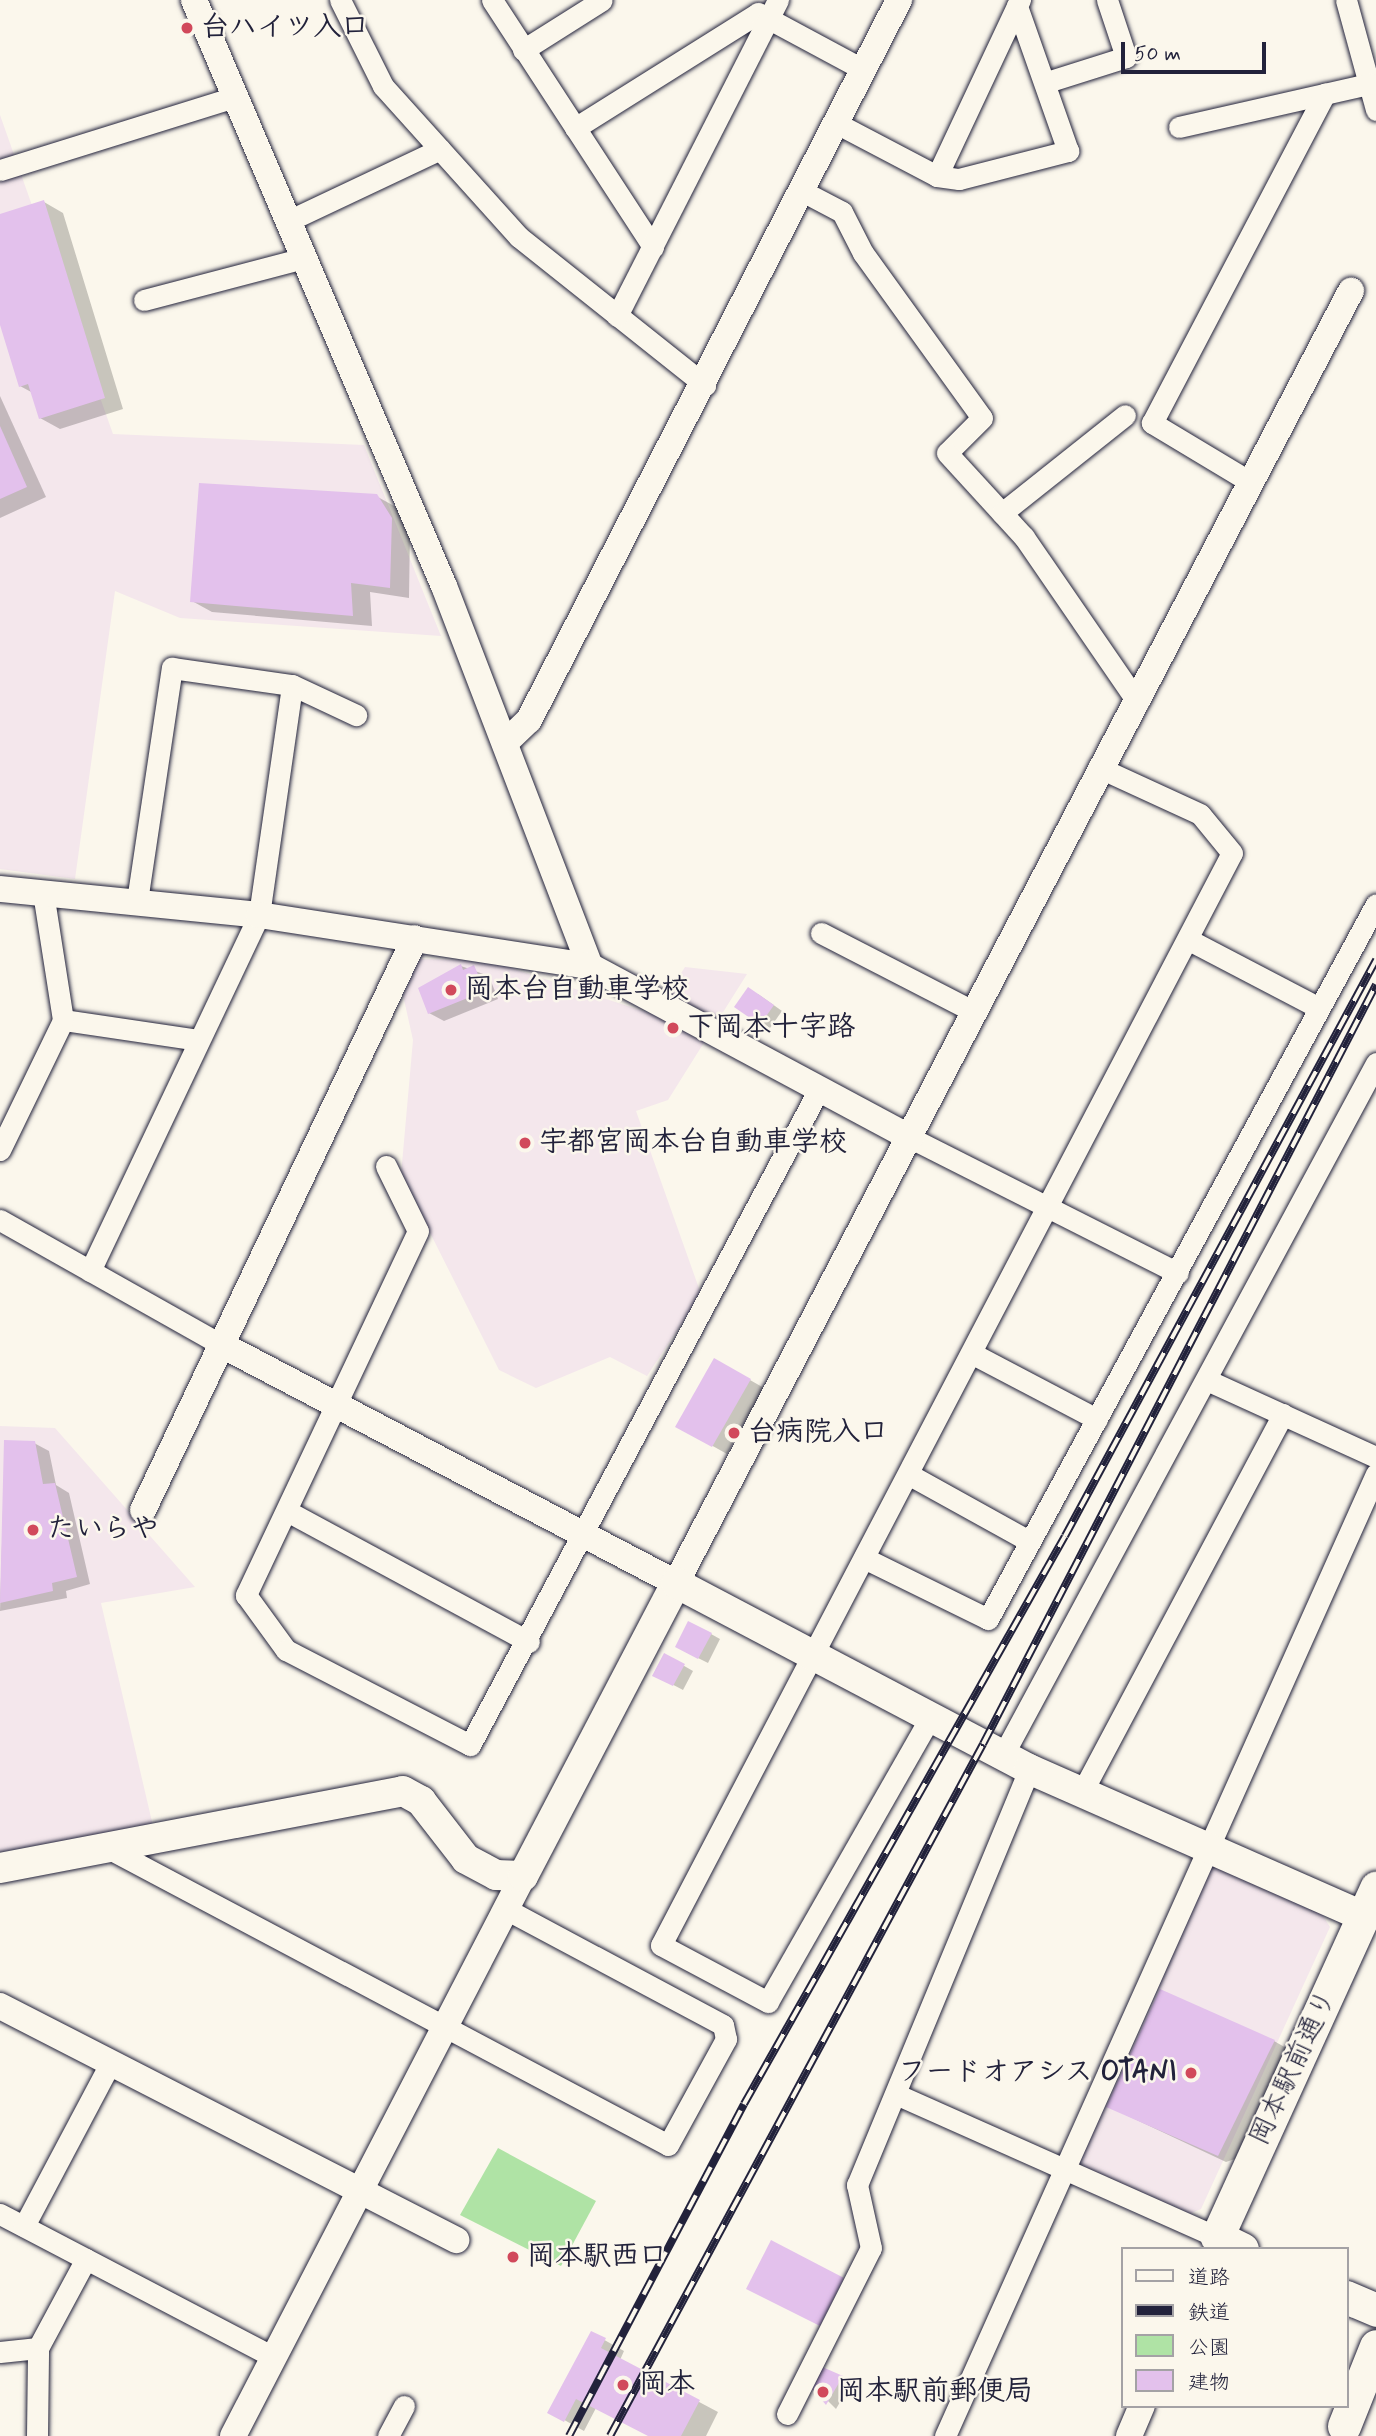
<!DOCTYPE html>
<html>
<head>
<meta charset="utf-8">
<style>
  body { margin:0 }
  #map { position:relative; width:1376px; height:2436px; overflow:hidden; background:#fbf7ec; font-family:Mynerve,"Klee One",sans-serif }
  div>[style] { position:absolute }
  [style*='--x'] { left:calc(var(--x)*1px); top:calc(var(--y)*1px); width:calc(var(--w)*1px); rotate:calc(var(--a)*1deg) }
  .built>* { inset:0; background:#f4e7ec }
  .green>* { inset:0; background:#afe3a5 }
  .shadow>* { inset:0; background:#0003 }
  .building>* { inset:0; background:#e3c1ec }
  .roads { filter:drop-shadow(0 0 2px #22223b) drop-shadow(0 0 2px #22223b) }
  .minor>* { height:21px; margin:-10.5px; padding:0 10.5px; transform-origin:10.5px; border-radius:10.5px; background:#fbf7ec }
  .tertiary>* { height:26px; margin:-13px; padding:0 13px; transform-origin:13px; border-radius:13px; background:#fbf7ec }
  .secondary>* { height:30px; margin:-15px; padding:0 15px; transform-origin:15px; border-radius:15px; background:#fbf7ec }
  .primary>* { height:33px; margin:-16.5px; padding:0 16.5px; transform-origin:16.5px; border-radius:16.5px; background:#fbf7ec }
  .rail>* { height:8px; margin-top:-4px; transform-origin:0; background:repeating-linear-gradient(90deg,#fbf7ec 0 16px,#22223b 0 32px); box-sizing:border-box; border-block:2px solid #22223b }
  .dots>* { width:19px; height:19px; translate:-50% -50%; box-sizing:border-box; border:4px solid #fbf7ec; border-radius:50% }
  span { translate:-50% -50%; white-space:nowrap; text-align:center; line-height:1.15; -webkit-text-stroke:5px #fbf7ec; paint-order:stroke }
  .poi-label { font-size:28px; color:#22223b; font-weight:700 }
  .left { translate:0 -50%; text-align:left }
  .right { translate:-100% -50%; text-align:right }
  .street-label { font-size:28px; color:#22223b }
  .legend { position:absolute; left:1121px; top:2247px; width:228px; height:161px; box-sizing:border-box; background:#fbf7ec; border:2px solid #a4a2a5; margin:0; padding:9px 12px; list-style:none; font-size:21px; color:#22223b }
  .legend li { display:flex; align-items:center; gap:14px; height:35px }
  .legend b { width:35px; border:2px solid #a4a2a5 }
  .scale { position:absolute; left:1121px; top:42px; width:145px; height:32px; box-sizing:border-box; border:4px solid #22223b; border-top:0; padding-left:9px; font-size:21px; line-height:24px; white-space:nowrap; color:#22223b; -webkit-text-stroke:5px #fbf7ec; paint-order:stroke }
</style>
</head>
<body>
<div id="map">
  <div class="built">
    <div style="clip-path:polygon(0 115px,113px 434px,364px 445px,441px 636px,180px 618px,115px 591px,75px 879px,0 869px)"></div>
    <div style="clip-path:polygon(419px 959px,487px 960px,655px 1015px,685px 967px,747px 974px,668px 1100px,636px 1111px,701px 1294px,647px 1376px,610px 1357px,536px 1388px,499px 1370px,401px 1175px,413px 1040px,403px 995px)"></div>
    <div style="clip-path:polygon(0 1426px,55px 1428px,195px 1587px,101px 1603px,153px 1826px,0 1852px)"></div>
    <div style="clip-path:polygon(1217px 1865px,1318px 1908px,1330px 1927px,1201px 2209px,1187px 2215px,1084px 2169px,1080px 2157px,1208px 1869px)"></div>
  </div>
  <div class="green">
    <div style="clip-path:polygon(498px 2148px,596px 2201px,561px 2266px,460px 2215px)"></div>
  </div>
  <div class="shadow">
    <div style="clip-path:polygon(44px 202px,63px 213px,123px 409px,60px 429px,40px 418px,33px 393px,20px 386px,0 319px,0 216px)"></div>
    <div style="clip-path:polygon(0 396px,46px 497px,0 518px)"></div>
    <div style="clip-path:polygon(376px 496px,396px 507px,410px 530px,409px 598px,370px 592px,372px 626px,212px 612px,192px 601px)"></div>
    <div style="clip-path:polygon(461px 966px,489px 976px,498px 999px,444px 1021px,429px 1013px)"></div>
    <div style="clip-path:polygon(758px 994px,782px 1011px,770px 1028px,761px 1023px)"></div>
    <div style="clip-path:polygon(715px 1360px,764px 1388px,727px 1454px,677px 1426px)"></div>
    <div style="clip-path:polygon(5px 1442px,34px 1443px,49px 1451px,56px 1485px,69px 1493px,90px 1584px,66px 1591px,67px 1598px,0 1611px)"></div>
    <div style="clip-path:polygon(711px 1634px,720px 1639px,708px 1663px,686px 1652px)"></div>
    <div style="clip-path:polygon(665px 1655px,693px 1671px,683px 1690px,664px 1680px)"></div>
    <div style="clip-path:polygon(1274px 2041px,1288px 2049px,1238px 2158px,1226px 2162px,1109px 2107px)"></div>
    <div style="clip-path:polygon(592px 2333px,624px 2351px,620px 2360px,718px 2412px,706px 2436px,650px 2436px,596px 2408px,584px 2431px,550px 2412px)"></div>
    <div style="clip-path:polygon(821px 2368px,851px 2383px,836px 2409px,812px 2385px)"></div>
  </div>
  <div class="building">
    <div style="clip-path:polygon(44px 200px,105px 398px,39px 419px,28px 384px,19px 387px,0 325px,0 214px)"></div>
    <div style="clip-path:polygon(0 426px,27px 487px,0 499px)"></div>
    <div style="clip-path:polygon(199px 483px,377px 494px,392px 518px,390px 588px,351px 583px,353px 616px,190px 602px)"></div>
    <div style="clip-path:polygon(461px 964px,463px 970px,474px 965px,485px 991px,428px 1014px,418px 988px)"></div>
    <div style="clip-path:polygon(748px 987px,774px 1005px,760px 1025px,734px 1007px)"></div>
    <div style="clip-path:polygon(714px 1358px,751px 1379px,712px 1447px,675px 1427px)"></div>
    <div style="clip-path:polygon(4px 1440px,35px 1441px,43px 1484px,55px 1483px,77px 1577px,52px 1583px,53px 1591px,0 1603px)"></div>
    <div style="clip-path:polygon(688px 1621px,712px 1633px,698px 1659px,675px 1647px)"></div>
    <div style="clip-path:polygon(664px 1653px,685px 1664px,673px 1686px,652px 1676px)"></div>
    <div style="clip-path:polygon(1160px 1989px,1275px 2040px,1218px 2156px,1106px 2107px)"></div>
    <div style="clip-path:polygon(771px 2240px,844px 2278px,820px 2326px,746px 2289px)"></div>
    <div style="clip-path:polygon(591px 2331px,606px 2338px,601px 2348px,700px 2400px,681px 2436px,648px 2436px,576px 2399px,564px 2422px,547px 2413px)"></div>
    <div style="clip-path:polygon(820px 2366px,843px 2376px,826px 2405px,809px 2385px)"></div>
  </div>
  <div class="roads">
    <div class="minor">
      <div style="--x:340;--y:0;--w:96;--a:63.4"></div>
      <div style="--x:383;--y:86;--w:203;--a:48"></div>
      <div style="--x:519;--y:237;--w:238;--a:38.5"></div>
      <div style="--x:492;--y:0;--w:295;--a:56.9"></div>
      <div style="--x:1346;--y:0;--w:114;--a:74.7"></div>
      <div style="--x:523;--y:50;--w:93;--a:-32.3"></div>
      <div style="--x:1047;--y:82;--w:83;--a:-17.6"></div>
      <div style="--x:1126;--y:57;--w:60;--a:-108.4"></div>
      <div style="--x:836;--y:123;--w:114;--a:27.7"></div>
      <div style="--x:937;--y:176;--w:22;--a:8"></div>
      <div style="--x:959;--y:179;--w:113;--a:-14.4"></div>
      <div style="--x:1068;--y:151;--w:154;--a:-109.4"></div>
      <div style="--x:1179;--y:127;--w:195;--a:-12.8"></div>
      <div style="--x:575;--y:128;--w:216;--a:-32.1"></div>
      <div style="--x:758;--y:13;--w:120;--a:28.3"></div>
      <div style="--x:0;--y:170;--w:246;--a:-17.3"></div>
      <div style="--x:937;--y:176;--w:195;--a:-64.8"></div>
      <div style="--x:802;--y:191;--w:45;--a:27.7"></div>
      <div style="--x:842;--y:212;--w:46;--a:62.9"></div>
      <div style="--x:863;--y:253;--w:203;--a:54.2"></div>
      <div style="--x:982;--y:418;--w:49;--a:135"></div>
      <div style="--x:947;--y:453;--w:114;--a:47.5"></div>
      <div style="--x:1024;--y:537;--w:201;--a:55.5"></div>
      <div style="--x:288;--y:221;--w:168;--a:-25.3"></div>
      <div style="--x:144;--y:300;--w:165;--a:-14.7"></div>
      <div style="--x:617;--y:316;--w:355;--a:-63"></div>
      <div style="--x:1252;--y:483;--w:117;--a:-149"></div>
      <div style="--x:1152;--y:423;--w:372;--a:-62.3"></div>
      <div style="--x:1002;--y:513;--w:157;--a:-38.5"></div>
      <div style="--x:137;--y:901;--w:236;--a:-81.5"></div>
      <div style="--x:172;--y:668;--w:121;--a:8.1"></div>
      <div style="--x:292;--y:685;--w:71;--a:25.1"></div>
      <div style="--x:821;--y:933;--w:169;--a:27.2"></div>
      <div style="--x:1191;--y:941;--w:142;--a:27.6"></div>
      <div style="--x:63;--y:1020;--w:136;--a:8.4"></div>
      <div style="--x:911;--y:1138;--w:299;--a:26.8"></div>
      <div style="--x:0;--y:1150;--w:144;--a:-64.1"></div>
      <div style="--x:63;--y:1020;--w:129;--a:-98.9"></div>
      <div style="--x:386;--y:1166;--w:72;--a:63.8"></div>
      <div style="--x:418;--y:1231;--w:403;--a:115.3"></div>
      <div style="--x:246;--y:1595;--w:68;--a:54"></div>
      <div style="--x:286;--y:1650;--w:207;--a:27.3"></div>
      <div style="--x:470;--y:1745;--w:741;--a:-61.98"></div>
      <div style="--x:0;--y:1220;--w:253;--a:29.4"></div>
      <div style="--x:90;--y:1271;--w:394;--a:-64.6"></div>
      <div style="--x:259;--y:915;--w:232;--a:-81.8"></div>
      <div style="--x:973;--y:1354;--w:140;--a:27.7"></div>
      <div style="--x:1209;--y:1381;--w:183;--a:24.5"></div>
      <div style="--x:908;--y:1474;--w:138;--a:29"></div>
      <div style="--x:287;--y:1511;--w:275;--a:28.4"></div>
      <div style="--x:864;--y:1558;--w:138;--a:26.2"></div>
      <div style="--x:988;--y:1619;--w:813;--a:-61.51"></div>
      <div style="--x:931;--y:1716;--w:329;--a:119.7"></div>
      <div style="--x:768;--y:2002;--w:121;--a:-152"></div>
      <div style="--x:661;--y:1945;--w:1232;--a:-62.4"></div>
      <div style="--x:1232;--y:853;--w:50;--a:-129.4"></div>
      <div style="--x:1200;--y:814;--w:112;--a:-155.3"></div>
      <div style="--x:1003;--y:1755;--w:786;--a:-61.67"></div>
      <div style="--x:1082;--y:1792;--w:428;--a:-62"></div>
      <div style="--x:104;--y:1846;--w:638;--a:27.93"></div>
      <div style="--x:668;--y:2145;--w:121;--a:-61.3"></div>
      <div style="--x:726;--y:2039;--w:14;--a:-102"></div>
      <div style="--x:723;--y:2025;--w:246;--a:-151.9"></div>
      <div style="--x:898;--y:2095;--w:349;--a:24"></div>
      <div style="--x:0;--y:2214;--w:308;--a:27.6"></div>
      <div style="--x:24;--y:2226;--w:186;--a:-62.1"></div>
      <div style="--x:0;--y:2352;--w:38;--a:-6"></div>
      <div style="--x:787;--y:2414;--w:186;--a:-63.2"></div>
      <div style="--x:871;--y:2248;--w:65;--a:-102.5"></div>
      <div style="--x:857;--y:2185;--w:450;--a:-67.5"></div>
      <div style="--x:37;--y:2436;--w:88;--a:-89.3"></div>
      <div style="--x:38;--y:2348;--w:101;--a:-61.7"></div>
      <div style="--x:388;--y:2436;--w:34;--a:-62"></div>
      <div style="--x:945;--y:2436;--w:1054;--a:-65.87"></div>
    </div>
    <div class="tertiary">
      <div style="--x:194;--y:0;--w:637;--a:66.9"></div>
      <div style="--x:444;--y:586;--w:407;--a:69"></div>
      <div style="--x:590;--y:966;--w:364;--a:28.2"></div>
      <div style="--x:505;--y:743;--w:33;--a:-44"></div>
      <div style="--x:529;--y:720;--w:810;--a:-62.8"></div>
      <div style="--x:0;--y:889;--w:260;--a:5.7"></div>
      <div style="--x:259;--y:915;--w:335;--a:8.8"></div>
      <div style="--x:220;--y:1344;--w:515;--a:27.66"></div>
      <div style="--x:676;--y:1583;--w:1458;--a:-62.42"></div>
      <div style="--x:143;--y:1510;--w:633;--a:-64.57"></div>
      <div style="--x:0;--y:2006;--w:513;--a:27.16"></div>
      <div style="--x:233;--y:2436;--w:631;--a:-62.62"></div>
      <div style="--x:1129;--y:2436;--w:33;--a:-67"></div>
    </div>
    <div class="secondary">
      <div style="--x:0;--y:1868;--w:410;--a:-10.8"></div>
      <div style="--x:403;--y:1791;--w:21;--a:29"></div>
      <div style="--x:421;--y:1801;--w:73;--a:52.2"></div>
      <div style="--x:466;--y:1859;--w:34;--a:28"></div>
      <div style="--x:496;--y:1875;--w:27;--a:2"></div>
      <div style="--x:523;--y:1876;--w:331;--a:-62.4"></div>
      <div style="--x:676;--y:1583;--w:399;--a:27.8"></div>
      <div style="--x:1029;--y:1769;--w:365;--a:23.8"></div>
    </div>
    <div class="primary">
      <div style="--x:1242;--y:2249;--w:28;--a:-154"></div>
      <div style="--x:1217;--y:2237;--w:384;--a:-65.5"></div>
      <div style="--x:1346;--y:2297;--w:33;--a:23"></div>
      <div style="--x:1344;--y:2426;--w:86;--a:-68.2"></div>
    </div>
  </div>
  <div class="rail">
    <div style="--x:569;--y:2436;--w:375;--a:-62.2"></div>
    <div style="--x:744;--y:2104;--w:652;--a:-60.53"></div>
    <div style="--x:1065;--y:1536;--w:655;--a:-61.63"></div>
    <div style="--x:610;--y:2436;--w:786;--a:-61.67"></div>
    <div style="--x:983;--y:1744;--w:855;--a:-62.63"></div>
  </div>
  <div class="dots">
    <div style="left:187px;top:28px;background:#d1495b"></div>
    <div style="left:451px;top:990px;background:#d1495b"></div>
    <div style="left:673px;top:1028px;background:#d1495b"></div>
    <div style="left:525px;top:1143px;background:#d1495b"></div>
    <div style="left:734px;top:1433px;background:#d1495b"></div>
    <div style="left:33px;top:1530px;background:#d1495b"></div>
    <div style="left:1191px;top:2073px;background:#d1495b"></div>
    <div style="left:513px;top:2257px;background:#d1495b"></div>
    <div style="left:623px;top:2385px;background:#d1495b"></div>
    <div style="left:823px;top:2392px;background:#d1495b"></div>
  </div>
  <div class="poi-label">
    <span class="left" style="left:201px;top:28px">台ハイツ入口</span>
    <span class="left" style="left:465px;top:990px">岡本台自動車学校</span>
    <span class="left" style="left:687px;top:1028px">下岡本十字路</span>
    <span class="left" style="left:539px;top:1143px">宇都宮岡本台自動車学校</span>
    <span class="left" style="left:748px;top:1433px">台病院入口</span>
    <span class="left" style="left:47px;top:1530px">たいらや</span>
    <span class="right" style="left:1177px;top:2073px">フードオアシス OTANI</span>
    <span class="left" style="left:527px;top:2257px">岡本駅西口</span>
    <span class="left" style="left:639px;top:2385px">岡本</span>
    <span class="left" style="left:837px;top:2392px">岡本駅前郵便局</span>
  </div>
  <div class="street-label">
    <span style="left:1294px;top:2068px;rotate:-65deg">岡本駅前通り</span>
  </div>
  <ul class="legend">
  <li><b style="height:9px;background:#fbf7ec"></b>道路</li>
  <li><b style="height:9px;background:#22223b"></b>鉄道</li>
  <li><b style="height:19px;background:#afe3a5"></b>公園</li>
  <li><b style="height:19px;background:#e3c1ec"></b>建物</li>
  </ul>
  <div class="scale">50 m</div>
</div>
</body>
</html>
